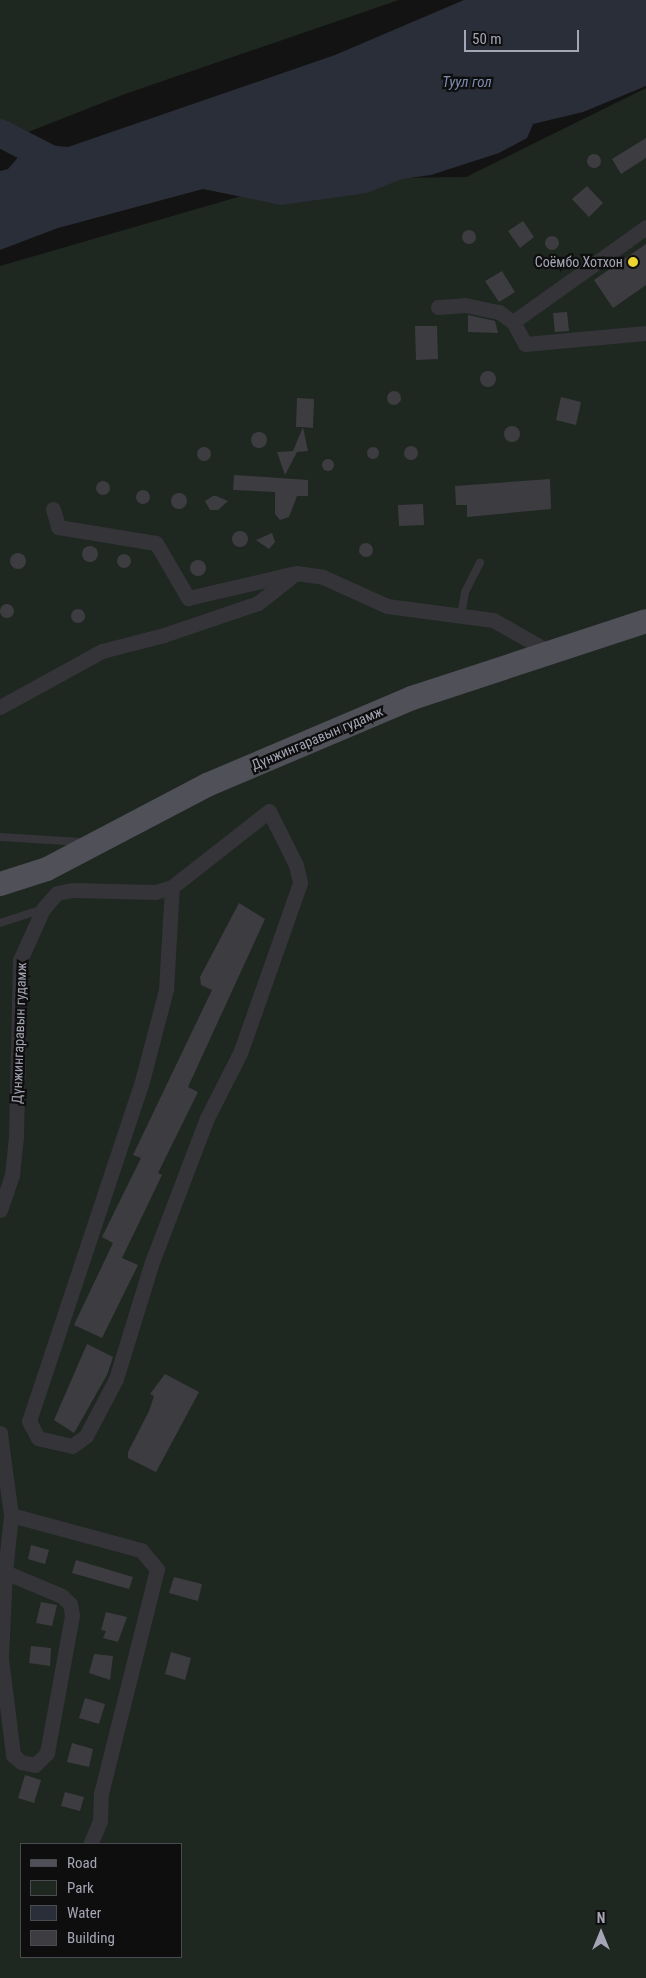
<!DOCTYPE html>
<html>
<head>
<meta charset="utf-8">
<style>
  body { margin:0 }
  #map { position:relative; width:646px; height:1978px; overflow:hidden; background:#131314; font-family:"Roboto Condensed",sans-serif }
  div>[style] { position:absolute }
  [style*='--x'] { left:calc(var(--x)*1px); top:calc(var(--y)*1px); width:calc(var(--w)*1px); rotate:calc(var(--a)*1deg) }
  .green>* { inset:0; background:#1f2721 }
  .water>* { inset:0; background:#2a2e38 }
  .river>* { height:28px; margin:-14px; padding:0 14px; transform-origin:14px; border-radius:14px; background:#2a2e38 }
  .building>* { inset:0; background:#3d3d41 }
  .round { border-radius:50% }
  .lane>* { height:8px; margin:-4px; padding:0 4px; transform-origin:4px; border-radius:4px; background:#343439 }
  .street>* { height:15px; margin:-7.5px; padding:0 7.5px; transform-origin:7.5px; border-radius:7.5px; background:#343439 }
  .primary>* { height:24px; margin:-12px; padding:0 12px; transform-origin:12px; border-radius:12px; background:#505058 }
  .dots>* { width:14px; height:14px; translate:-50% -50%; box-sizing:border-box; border:2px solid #0e0e0f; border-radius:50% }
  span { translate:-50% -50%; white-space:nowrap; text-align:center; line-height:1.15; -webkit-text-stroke:4.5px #0e0e0f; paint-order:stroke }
  .poi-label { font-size:14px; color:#a5a6b5 }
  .right { translate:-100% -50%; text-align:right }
  .street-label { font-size:14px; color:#a5a6b5 }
  .water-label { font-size:15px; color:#7c8daf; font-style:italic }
  .legend { position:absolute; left:20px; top:1843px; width:162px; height:115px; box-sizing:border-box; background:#0e0e0f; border:1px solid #4a4b51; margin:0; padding:6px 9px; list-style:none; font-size:15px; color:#a5a6b5 }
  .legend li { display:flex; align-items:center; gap:10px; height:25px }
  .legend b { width:25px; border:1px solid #4a4b51 }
  .north { position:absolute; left:576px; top:1908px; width:50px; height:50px; -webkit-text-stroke:4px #0e0e0f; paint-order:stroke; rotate:0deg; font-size:14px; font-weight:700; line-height:20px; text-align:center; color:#a5a6b5 }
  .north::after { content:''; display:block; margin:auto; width:18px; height:22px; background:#a5a6b5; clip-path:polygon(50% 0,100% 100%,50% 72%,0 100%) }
  .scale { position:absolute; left:464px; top:30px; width:115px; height:22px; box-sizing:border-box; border:2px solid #a5a6b5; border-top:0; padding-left:6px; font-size:15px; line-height:18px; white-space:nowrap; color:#a5a6b5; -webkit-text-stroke:4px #0e0e0f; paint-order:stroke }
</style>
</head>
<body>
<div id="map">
  <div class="green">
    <div style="clip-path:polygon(0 0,399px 0,125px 94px,0 143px)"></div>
    <div style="clip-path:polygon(evenodd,646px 88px,646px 1978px,0 1978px,0 266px,300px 179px,466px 177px,646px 88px,21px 1844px,181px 1844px,181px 1957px,21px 1957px,21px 1844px)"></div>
  </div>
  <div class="water">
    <div style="clip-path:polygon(464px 0,646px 0,646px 86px,583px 112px,533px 124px,527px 138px,499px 153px,431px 175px,402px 179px,367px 193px,281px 205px,203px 189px,58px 228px,0 250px,0 171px,8px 169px,20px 155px,47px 145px,68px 147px,335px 55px)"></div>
  </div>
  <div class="river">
    <div style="--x:0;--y:133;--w:74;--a:27.3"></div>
  </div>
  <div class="building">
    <div style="clip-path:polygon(646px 138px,646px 158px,621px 174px,612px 159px)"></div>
    <div class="round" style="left:587px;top:154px;width:14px;height:14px"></div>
    <div style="clip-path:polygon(587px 186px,603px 203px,589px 217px,572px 199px)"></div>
    <div style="clip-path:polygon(523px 221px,534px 237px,520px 248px,508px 231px)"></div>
    <div class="round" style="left:462px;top:230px;width:14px;height:14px"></div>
    <div class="round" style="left:545px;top:236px;width:14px;height:14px"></div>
    <div style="clip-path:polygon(646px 244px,646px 285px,613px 308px,594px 280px)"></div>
    <div style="clip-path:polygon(502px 271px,515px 292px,499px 302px,485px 281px)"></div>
    <div style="clip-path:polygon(567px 312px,569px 331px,555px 332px,553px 313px)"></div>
    <div style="clip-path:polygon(468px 315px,495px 321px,498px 333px,468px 332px)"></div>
    <div style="clip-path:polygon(415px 326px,437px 326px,438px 359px,416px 360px)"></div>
    <div class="round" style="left:480px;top:371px;width:16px;height:16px"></div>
    <div class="round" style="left:387px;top:391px;width:14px;height:14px"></div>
    <div style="clip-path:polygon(561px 397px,581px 402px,576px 425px,556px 420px)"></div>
    <div style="clip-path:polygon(297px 398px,314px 399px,313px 428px,303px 427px,308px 451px,297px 452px,285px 475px,277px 452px,293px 451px,303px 427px,296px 427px)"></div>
    <div class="round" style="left:504px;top:426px;width:16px;height:16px"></div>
    <div class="round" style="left:251px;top:432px;width:16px;height:16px"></div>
    <div class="round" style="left:404px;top:446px;width:14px;height:14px"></div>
    <div class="round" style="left:367px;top:447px;width:12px;height:12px"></div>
    <div class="round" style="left:197px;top:447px;width:14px;height:14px"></div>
    <div class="round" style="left:322px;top:459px;width:12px;height:12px"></div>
    <div style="clip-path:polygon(234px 475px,308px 480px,308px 496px,297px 496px,289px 517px,280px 520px,275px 514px,275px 492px,233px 490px)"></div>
    <div style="clip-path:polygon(550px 479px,551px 509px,467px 517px,467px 505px,456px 505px,455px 486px)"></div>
    <div class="round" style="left:96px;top:481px;width:14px;height:14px"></div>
    <div class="round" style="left:136px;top:490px;width:14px;height:14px"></div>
    <div class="round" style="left:171px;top:493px;width:16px;height:16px"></div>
    <div style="clip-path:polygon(213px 496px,216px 496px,228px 501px,218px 510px,210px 510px,205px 501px)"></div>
    <div style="clip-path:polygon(423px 504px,424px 525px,399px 526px,398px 505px)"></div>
    <div class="round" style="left:232px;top:531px;width:16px;height:16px"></div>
    <div style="clip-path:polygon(272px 533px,275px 542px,269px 549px,256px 540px)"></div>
    <div class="round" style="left:359px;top:543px;width:14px;height:14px"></div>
    <div class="round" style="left:82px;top:546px;width:16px;height:16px"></div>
    <div class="round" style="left:10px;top:553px;width:16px;height:16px"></div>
    <div class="round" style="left:117px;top:554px;width:14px;height:14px"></div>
    <div class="round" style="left:190px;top:560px;width:16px;height:16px"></div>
    <div class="round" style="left:0;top:604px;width:14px;height:14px"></div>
    <div class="round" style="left:71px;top:609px;width:14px;height:14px"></div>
    <div style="clip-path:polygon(239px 903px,265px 919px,188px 1087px,198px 1092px,158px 1173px,162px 1175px,122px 1258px,138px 1265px,102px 1338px,74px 1325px,113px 1243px,102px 1237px,141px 1158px,133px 1155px,212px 990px,201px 985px,200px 977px)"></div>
    <div style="clip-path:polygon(87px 1344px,113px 1357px,107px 1375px,74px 1433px,54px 1420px)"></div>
    <div style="clip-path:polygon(165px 1374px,199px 1392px,156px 1472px,128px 1458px,128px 1452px,149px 1411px,154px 1396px,150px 1394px)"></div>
    <div style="clip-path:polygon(31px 1545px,49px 1550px,45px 1564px,28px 1559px)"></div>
    <div style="clip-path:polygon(76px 1560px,133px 1577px,129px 1589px,72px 1573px)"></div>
    <div style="clip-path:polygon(174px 1577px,202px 1584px,198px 1601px,169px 1593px)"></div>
    <div style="clip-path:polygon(41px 1602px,57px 1605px,52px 1626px,36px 1623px)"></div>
    <div style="clip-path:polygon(106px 1612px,127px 1617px,118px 1642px,103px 1638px,106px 1631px,101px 1630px)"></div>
    <div style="clip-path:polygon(31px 1646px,51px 1648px,50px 1666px,29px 1663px)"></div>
    <div style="clip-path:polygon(171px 1652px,191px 1658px,185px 1680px,165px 1674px)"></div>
    <div style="clip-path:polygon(94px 1654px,113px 1656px,110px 1680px,89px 1673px)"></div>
    <div style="clip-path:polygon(85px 1698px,105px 1704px,99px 1724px,79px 1718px)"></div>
    <div style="clip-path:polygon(72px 1743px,93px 1749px,89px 1767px,67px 1762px)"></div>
    <div style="clip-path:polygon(25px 1775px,41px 1780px,34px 1803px,18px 1798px)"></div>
    <div style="clip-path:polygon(65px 1792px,84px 1797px,80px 1811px,61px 1806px)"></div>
  </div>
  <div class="lane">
    <div style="--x:461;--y:615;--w:23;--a:-80"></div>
    <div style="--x:465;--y:592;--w:33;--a:-63"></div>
    <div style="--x:0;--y:837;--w:82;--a:3.5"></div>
    <div style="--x:0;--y:923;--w:45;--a:-18"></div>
  </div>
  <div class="street">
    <div style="--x:438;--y:307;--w:27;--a:-4"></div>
    <div style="--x:465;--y:305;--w:35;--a:12"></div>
    <div style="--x:499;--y:312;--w:17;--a:36"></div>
    <div style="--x:513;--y:322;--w:25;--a:61"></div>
    <div style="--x:525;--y:344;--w:121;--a:-5.2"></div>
    <div style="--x:513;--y:322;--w:163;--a:-35.5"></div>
    <div style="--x:53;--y:509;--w:19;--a:74"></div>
    <div style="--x:58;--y:527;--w:99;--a:9.3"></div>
    <div style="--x:156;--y:543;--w:64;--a:59.8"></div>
    <div style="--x:188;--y:598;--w:107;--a:-13"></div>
    <div style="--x:0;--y:707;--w:116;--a:-28.8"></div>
    <div style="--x:102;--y:651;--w:64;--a:-14.5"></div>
    <div style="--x:164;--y:635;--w:99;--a:-18.8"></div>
    <div style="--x:258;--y:603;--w:48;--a:-38.3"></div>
    <div style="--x:296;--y:573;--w:27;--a:8"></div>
    <div style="--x:323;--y:577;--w:70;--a:24.4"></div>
    <div style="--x:387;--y:606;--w:107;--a:7.5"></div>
    <div style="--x:493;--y:620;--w:63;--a:29.4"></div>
    <div style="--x:0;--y:1210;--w:37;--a:-71"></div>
    <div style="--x:12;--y:1175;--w:39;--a:-84"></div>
    <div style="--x:16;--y:1136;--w:176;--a:-88.7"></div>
    <div style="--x:20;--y:960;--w:56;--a:-65.7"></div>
    <div style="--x:43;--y:909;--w:21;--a:-49"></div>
    <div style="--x:57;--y:893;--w:16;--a:-11"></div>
    <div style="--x:73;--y:890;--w:82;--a:1.4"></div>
    <div style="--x:155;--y:892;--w:18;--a:-16"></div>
    <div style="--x:172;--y:887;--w:123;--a:-38.1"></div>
    <div style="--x:269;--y:811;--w:60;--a:63.4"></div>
    <div style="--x:296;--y:865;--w:18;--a:77"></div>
    <div style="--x:300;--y:883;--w:180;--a:109.4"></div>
    <div style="--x:240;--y:1053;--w:73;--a:116.9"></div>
    <div style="--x:207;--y:1118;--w:157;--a:110.9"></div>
    <div style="--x:151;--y:1265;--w:119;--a:107.1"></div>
    <div style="--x:116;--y:1379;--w:64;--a:117.8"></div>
    <div style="--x:86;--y:1436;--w:17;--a:144"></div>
    <div style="--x:72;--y:1446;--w:35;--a:-167"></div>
    <div style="--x:38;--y:1438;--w:19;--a:-118"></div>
    <div style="--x:29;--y:1421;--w:354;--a:-71.6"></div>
    <div style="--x:141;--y:1085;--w:98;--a:-75.3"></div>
    <div style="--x:166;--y:990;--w:103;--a:-86.7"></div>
    <div style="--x:0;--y:1433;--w:83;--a:82.4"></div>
    <div style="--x:11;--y:1515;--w:57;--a:96"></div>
    <div style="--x:5;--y:1572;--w:86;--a:92.7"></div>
    <div style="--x:1;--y:1658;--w:98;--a:82.9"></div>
    <div style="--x:13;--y:1755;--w:11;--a:41"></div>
    <div style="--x:21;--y:1762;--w:14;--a:12"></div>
    <div style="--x:35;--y:1765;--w:17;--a:-45"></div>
    <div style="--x:47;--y:1753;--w:140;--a:-79.7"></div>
    <div style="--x:72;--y:1615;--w:11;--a:-100"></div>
    <div style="--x:70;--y:1604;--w:11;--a:-135"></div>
    <div style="--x:62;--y:1596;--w:62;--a:-157.2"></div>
    <div style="--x:11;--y:1515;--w:135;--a:15.1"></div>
    <div style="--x:141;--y:1550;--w:25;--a:50"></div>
    <div style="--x:157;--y:1569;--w:231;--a:104"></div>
    <div style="--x:101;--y:1793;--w:28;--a:92"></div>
    <div style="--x:100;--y:1821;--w:25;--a:113"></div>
  </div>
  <div class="primary">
    <div style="--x:0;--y:884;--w:49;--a:-17.7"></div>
    <div style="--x:47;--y:869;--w:181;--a:-27.7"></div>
    <div style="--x:207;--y:785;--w:223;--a:-23"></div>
    <div style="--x:412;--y:698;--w:246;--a:-18.2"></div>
  </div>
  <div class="dots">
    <div style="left:633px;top:262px;background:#ecd533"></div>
  </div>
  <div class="poi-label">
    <span class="right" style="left:623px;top:262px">Соёмбо Хотхон</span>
  </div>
  <div class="street-label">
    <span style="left:317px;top:738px;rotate:-23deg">Дүнжингаравын гудамж</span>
    <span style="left:19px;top:1033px;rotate:-88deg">Дүнжингаравын гудамж</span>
  </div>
  <div class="water-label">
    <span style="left:467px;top:83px">Туул гол</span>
  </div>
  <ul class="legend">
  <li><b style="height:6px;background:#505058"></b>Road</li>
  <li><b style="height:14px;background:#1f2721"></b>Park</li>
  <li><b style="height:14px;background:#2a2e38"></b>Water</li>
  <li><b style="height:14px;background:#3d3d41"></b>Building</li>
  </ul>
  <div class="north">N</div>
  <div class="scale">50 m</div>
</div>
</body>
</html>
